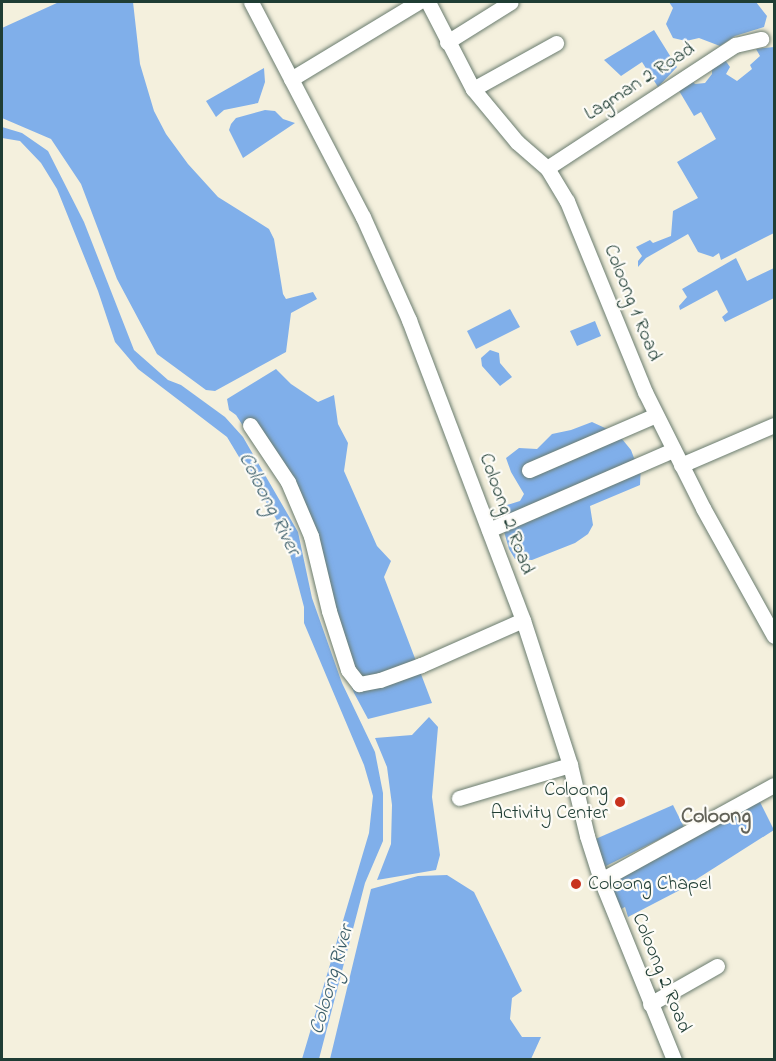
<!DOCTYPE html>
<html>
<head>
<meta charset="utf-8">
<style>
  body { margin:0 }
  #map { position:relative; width:776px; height:1061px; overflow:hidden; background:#f4f0dd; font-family:"Indie Flower",sans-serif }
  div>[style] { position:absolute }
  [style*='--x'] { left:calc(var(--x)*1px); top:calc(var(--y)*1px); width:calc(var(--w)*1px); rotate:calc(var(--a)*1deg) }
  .water>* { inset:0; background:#80afea }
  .roads { filter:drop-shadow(0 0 2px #6a7c6f) drop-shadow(0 0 2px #6a7c6f) }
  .minor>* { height:15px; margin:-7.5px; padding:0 7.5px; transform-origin:7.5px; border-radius:7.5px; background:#fff }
  .dots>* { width:16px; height:16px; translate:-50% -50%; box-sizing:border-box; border:3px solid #fdfcf7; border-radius:50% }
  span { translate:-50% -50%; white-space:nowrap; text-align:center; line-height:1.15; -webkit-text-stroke:4.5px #fdfcf7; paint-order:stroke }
  .street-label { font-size:20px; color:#1f3d34 }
  .poi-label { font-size:20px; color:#1f3d34 }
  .right { translate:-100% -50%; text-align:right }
  .left { translate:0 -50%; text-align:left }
  .water-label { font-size:21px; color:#3c5f6b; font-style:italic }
  .quarter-label { font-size:22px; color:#636359; font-weight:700 }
  .frame { position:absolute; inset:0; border:3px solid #1f3d34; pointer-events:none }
</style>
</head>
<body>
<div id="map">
  <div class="water">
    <div style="clip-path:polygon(59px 2px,133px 2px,140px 64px,154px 111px,166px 134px,188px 164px,218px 197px,269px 229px,274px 239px,283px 294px,286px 299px,313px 292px,317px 299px,291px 313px,286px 352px,215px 391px,206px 390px,157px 354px,117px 279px,81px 184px,51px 139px,2px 118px,2px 28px)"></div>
    <div style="clip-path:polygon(669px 2px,756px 2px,767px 16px,764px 27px,735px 36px,720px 46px,699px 38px,686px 41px,673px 38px,666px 24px,673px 8px)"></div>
    <div style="clip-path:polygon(654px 30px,677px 67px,658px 87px,642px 62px,621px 76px,604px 60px)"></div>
    <div style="clip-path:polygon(774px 47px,774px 233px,721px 260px,719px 253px,713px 257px,698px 252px,688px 234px,646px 258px,638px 267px,638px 261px,642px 256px,636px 247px,650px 240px,653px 243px,671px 236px,673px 211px,698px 198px,677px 162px,716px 139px,701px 112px,694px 116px,678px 89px,691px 80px,695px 84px,705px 83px,712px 74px,712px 67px,725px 60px,730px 67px,726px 74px,737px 81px,752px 69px,750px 65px,760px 56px,756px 49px)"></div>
    <div style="clip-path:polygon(264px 68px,265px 82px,258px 103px,224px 110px,216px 117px,206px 101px)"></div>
    <div style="clip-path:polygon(265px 110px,275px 111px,283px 119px,295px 123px,243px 158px,229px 130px,231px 124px,236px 118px)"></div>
    <div style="clip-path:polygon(2px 127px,22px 133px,48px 151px,84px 222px,134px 350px,168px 380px,181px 385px,225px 417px,243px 437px,298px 532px,312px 598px,342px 683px,375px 752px,383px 793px,383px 841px,365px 883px,319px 1059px,302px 1059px,369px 833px,373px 796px,364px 765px,304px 623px,304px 607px,284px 532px,227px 437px,138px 369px,115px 342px,98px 291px,57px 189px,41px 163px,20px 141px,2px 138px)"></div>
    <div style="clip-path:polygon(736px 258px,747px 281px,774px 268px,774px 298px,725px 322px,722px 317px,728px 312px,717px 290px,680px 310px,679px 306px,687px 297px,682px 289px)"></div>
    <div style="clip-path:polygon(510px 309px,520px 327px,476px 349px,467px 331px)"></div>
    <div style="clip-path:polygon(595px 321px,601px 336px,577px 346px,570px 331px)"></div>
    <div style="clip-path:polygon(490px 350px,499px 353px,500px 363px,512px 377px,500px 386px,482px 366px,481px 358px)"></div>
    <div style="clip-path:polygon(276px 369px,291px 384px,318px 402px,334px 395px,338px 424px,348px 443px,344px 471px,377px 546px,391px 561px,384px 577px,432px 703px,368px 719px,354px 693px,320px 601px,306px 530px,293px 503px,236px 415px,229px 410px,227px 399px)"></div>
    <div style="clip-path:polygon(592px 422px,618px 434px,631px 450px,634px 458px,641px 463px,640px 485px,590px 506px,593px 525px,588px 534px,575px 543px,532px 560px,515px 559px,509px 549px,503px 528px,507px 505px,520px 501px,524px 494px,511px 472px,506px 458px,519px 448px,537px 449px,552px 434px,571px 430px)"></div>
    <div style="clip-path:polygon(429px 717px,438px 727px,432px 797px,440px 855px,436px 870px,377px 880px,391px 844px,392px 805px,387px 767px,375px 738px,412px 735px)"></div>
    <div style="clip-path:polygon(759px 800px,774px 830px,678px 891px,628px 917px,625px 907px,617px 911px,606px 887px)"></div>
    <div style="clip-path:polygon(673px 805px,684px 827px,602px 868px,591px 841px)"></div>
    <div style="clip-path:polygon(447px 875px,474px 892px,522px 991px,512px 998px,510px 1019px,522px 1037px,541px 1037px,531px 1059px,330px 1059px,371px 889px,418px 876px)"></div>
  </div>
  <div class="roads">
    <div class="minor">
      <div style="--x:251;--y:2;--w:242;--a:62.5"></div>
      <div style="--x:363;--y:217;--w:113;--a:65.9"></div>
      <div style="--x:409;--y:320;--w:321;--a:69.2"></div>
      <div style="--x:523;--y:620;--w:152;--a:72"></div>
      <div style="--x:570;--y:765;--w:73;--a:76.5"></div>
      <div style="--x:587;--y:836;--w:46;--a:72.3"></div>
      <div style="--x:601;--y:880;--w:194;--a:67.9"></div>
      <div style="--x:428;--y:2;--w:98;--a:62.7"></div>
      <div style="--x:473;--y:89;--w:69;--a:50.3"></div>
      <div style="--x:517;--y:142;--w:40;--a:41"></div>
      <div style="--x:547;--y:168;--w:39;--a:59"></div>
      <div style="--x:567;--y:201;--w:206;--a:67.8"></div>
      <div style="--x:645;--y:392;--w:130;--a:63.4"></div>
      <div style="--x:703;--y:508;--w:146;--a:61"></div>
      <div style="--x:447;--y:42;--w:75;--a:-32"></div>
      <div style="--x:291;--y:79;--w:149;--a:-31.2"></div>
      <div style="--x:473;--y:89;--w:95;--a:-29"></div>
      <div style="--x:547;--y:168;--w:225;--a:-33.2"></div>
      <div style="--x:735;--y:45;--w:27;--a:-13"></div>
      <div style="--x:250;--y:425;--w:69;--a:56.3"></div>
      <div style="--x:288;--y:482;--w:59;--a:66.9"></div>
      <div style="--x:311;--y:536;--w:77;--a:76.5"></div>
      <div style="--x:329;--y:611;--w:62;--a:72.1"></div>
      <div style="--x:348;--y:670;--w:18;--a:52"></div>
      <div style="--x:359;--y:684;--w:21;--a:-11"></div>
      <div style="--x:380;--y:680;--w:44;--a:-20.1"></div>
      <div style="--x:421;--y:665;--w:111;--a:-23.8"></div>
      <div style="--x:681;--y:465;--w:101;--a:-23.3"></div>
      <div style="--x:529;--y:470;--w:138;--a:-23.4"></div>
      <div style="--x:489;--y:530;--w:201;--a:-23.5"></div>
      <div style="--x:459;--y:798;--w:116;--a:-16.6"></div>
      <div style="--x:601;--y:880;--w:197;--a:-28.8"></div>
      <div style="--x:650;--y:1004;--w:77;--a:-29.6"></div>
    </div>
  </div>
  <div class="dots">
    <div style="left:620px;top:802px;background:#c8321e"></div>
    <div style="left:576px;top:884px;background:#c8321e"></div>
  </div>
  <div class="street-label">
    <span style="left:640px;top:82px;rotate:-33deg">Lagman 2 Road</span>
    <span style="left:632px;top:303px;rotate:68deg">Coloong 1 Road</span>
    <span style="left:506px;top:514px;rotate:70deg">Coloong 2 Road</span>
    <span style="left:661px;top:973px;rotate:68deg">Coloong 2 Road</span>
  </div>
  <div class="poi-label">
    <span class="right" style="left:608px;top:802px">Coloong<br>Activity Center</span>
    <span class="left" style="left:588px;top:884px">Coloong Chapel</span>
  </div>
  <div class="water-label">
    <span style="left:269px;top:504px;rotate:63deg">Coloong River</span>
    <span style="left:332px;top:980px;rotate:-74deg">Coloong River</span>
  </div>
  <div class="quarter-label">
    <span style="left:716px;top:818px">Coloong</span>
  </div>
  <div class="frame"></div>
</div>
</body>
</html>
